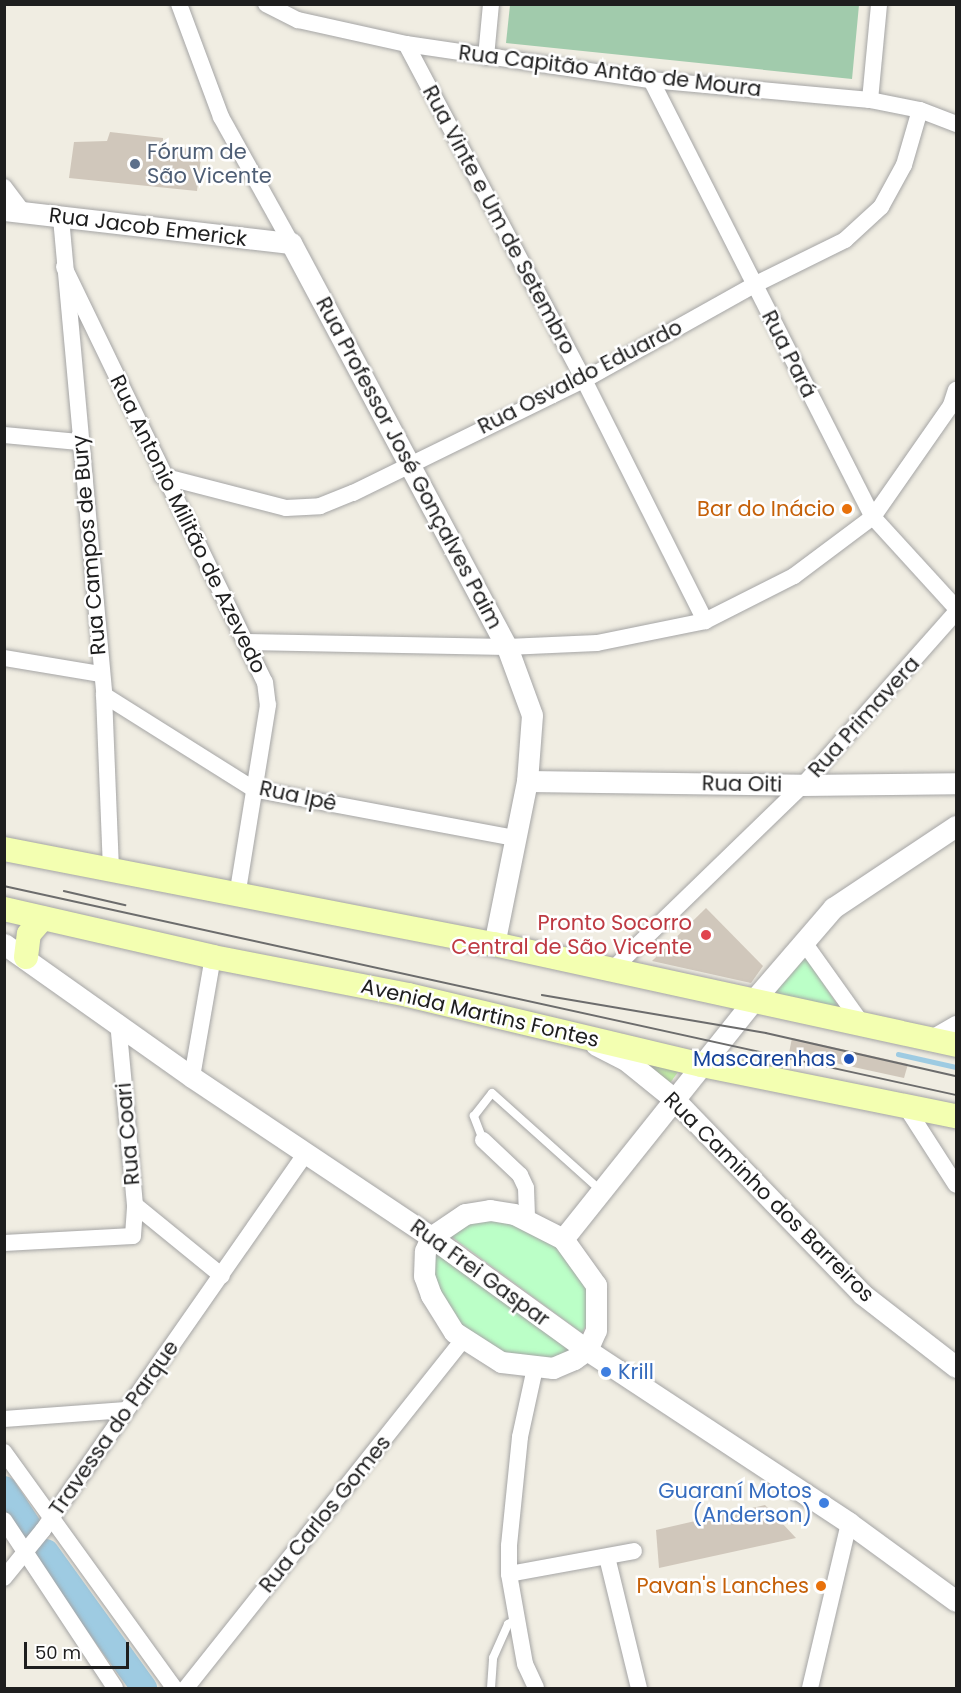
<!DOCTYPE html>
<html>
<head>
<meta charset="utf-8">
<style>
  body { margin:0 }
  #map { position:relative; width:961px; height:1693px; overflow:hidden; background:#f0ede2; font-family:Poppins,sans-serif }
  div>[style] { position:absolute }
  [style*='--x'] { left:calc(var(--x)*1px); top:calc(var(--y)*1px); width:calc(var(--w)*1px); rotate:calc(var(--a)*1deg) }
  .grass>* { inset:0; background:#c0efa3 }
  .cemetery>* { inset:0; background:#a1cbac }
  .park>* { inset:0; background:#bbffc7 }
  .stream>* { height:4.5px; margin:-2.25px; padding:0 2.25px; transform-origin:2.25px; border-radius:2.25px; background:#9ecbe2 }
  .river>* { height:26px; margin:-13px; padding:0 13px; transform-origin:13px; border-radius:13px; background:#9ecbe2 }
  .building>* { inset:0; background:#d0c7bb }
  .roads { filter:drop-shadow(0 0 2px #a5a5a5) drop-shadow(0 0 2px #a5a5a5) }
  .service>* { height:8px; margin:-4px; padding:0 4px; transform-origin:4px; border-radius:4px; background:#fff }
  .minor>* { height:16px; margin:-8px; padding:0 8px; transform-origin:8px; border-radius:8px; background:#fff }
  .tertiary>* { height:21px; margin:-10.5px; padding:0 10.5px; transform-origin:10.5px; border-radius:10.5px; background:#fff }
  .secondary>* { height:24px; margin:-12px; padding:0 12px; transform-origin:12px; border-radius:12px; background:#f3ffb1 }
  .tram>* { height:1.5px; margin:-0.75px; padding:0 0.75px; transform-origin:0.75px; border-radius:0.75px; background:#6c6c6c }
  .dots>* { width:16px; height:16px; translate:-50% -50%; box-sizing:border-box; border:3px solid #fff; border-radius:50% }
  span { translate:-50% -50%; white-space:nowrap; text-align:center; line-height:1.15; -webkit-text-stroke:5px #fff; paint-order:stroke }
  .street-label { font-size:21px; color:#1e1e1e }
  .service-label { font-size:21px; color:#4e5e75 }
  .left { translate:0 -50%; text-align:left }
  .food-label { font-size:21px; color:#c56008 }
  .right { translate:-100% -50%; text-align:right }
  .health-label { font-size:21px; color:#be3a42 }
  .transit-label { font-size:21px; color:#164399 }
  .shop-label { font-size:21px; color:#366cbe }
  .frame { position:absolute; inset:0; border:6px solid #1e1e1e; pointer-events:none }
  .scale { position:absolute; left:24px; top:1642px; width:105px; height:27px; box-sizing:border-box; border:3px solid #1e1e1e; border-top:0; padding-left:8px; font-size:18px; line-height:21px; white-space:nowrap; color:#1e1e1e; -webkit-text-stroke:4px #fff; paint-order:stroke }
</style>
</head>
<body>
<div id="map">
  <div class="grass">
    <div style="clip-path:polygon(646px 1062px,680px 1069px,668px 1086px,644px 1067px)"></div>
  </div>
  <div class="cemetery">
    <div style="clip-path:polygon(510px 5px,859px 5px,852px 79px,506px 43px)"></div>
  </div>
  <div class="park">
    <div style="clip-path:polygon(805px 958px,807px 959px,842px 1012px,769px 1000px)"></div>
    <div style="clip-path:polygon(493px 1217px,540px 1232px,563px 1249px,589px 1294px,592px 1313px,582px 1333px,448px 1234px,451px 1227px)"></div>
    <div style="clip-path:polygon(434px 1246px,570px 1350px,561px 1357px,525px 1361px,486px 1347px,466px 1334px,433px 1284px)"></div>
  </div>
  <div class="stream">
    <div style="--x:898;--y:1054;--w:59;--a:12.6"></div>
  </div>
  <div class="river">
    <div style="--x:4;--y:1489;--w:49;--a:56.6"></div>
    <div style="--x:46;--y:1552;--w:168;--a:54.2"></div>
  </div>
  <div class="building">
    <div style="clip-path:polygon(110px 132px,163px 138px,163px 146px,202px 150px,197px 191px,69px 178px,74px 142px,107px 141px)"></div>
    <div style="clip-path:polygon(706px 908px,763px 966px,751px 983px,652px 961px)"></div>
    <div style="clip-path:polygon(792px 1038px,908px 1064px,904px 1078px,789px 1053px)"></div>
    <div style="clip-path:polygon(765px 1505px,796px 1538px,659px 1568px,656px 1530px)"></div>
  </div>
  <div class="roads">
    <div class="service">
      <div style="--x:483;--y:1140;--w:26;--a:-111"></div>
      <div style="--x:474;--y:1116;--w:29;--a:-52"></div>
      <div style="--x:492;--y:1093;--w:145;--a:41.9"></div>
      <div style="--x:491;--y:1688;--w:30;--a:-86"></div>
      <div style="--x:493;--y:1658;--w:37;--a:-66"></div>
      <div style="--x:508;--y:1624;--w:10;--a:-29"></div>
    </div>
    <div class="minor">
      <div style="--x:179;--y:4;--w:121;--a:69.6"></div>
      <div style="--x:221;--y:117;--w:144;--a:60.9"></div>
      <div style="--x:266;--y:4;--w:36;--a:27"></div>
      <div style="--x:298;--y:20;--w:111;--a:12.5"></div>
      <div style="--x:406;--y:44;--w:248;--a:8.4"></div>
      <div style="--x:651;--y:80;--w:220;--a:5.2"></div>
      <div style="--x:870;--y:100;--w:51;--a:11.3"></div>
      <div style="--x:920;--y:110;--w:39;--a:21"></div>
      <div style="--x:406;--y:44;--w:380;--a:62.1"></div>
      <div style="--x:584;--y:380;--w:270;--a:63.3"></div>
      <div style="--x:486;--y:57;--w:53;--a:-84.6"></div>
      <div style="--x:651;--y:80;--w:490;--a:63.1"></div>
      <div style="--x:873;--y:517;--w:123;--a:47.6"></div>
      <div style="--x:870;--y:100;--w:96;--a:-84.6"></div>
      <div style="--x:4;--y:187;--w:31;--a:53"></div>
      <div style="--x:61;--y:218;--w:479;--a:84.8"></div>
      <div style="--x:104;--y:695;--w:177;--a:87.7"></div>
      <div style="--x:64;--y:267;--w:461;--a:64.2"></div>
      <div style="--x:265;--y:682;--w:23;--a:83"></div>
      <div style="--x:268;--y:705;--w:194;--a:99.2"></div>
      <div style="--x:4;--y:435;--w:75;--a:5.3"></div>
      <div style="--x:162;--y:476;--w:128;--a:14.5"></div>
      <div style="--x:286;--y:508;--w:34;--a:-3"></div>
      <div style="--x:320;--y:506;--w:35;--a:-22"></div>
      <div style="--x:353;--y:493;--w:257;--a:-26.1"></div>
      <div style="--x:584;--y:380;--w:195;--a:-29.2"></div>
      <div style="--x:754;--y:285;--w:102;--a:-26.3"></div>
      <div style="--x:845;--y:240;--w:49;--a:-42.5"></div>
      <div style="--x:881;--y:207;--w:48;--a:-61.3"></div>
      <div style="--x:904;--y:165;--w:57;--a:-73.8"></div>
      <div style="--x:247;--y:642;--w:260;--a:1.1"></div>
      <div style="--x:507;--y:647;--w:90;--a:-2.5"></div>
      <div style="--x:597;--y:643;--w:110;--a:-11.5"></div>
      <div style="--x:705;--y:621;--w:100;--a:-26.8"></div>
      <div style="--x:794;--y:576;--w:99;--a:-36.8"></div>
      <div style="--x:873;--y:517;--w:136;--a:-55.1"></div>
      <div style="--x:951;--y:405;--w:16;--a:-72"></div>
      <div style="--x:4;--y:658;--w:98;--a:9.4"></div>
      <div style="--x:104;--y:695;--w:176;--a:32.2"></div>
      <div style="--x:253;--y:789;--w:267;--a:10.6"></div>
      <div style="--x:803;--y:941;--w:103;--a:54.5"></div>
      <div style="--x:613;--y:969;--w:264;--a:-44.1"></div>
      <div style="--x:803;--y:785;--w:231;--a:-48.5"></div>
      <div style="--x:930;--y:1039;--w:30;--a:-30"></div>
      <div style="--x:192;--y:1077;--w:122;--a:-80.1"></div>
      <div style="--x:904;--y:1104;--w:96;--a:57.3"></div>
      <div style="--x:483;--y:1140;--w:51;--a:43.4"></div>
      <div style="--x:520;--y:1175;--w:14;--a:65"></div>
      <div style="--x:526;--y:1188;--w:31;--a:88"></div>
      <div style="--x:135;--y:1205;--w:112;--a:39.2"></div>
      <div style="--x:4;--y:1243;--w:129;--a:-3.1"></div>
      <div style="--x:133;--y:1236;--w:31;--a:-86"></div>
      <div style="--x:135;--y:1205;--w:183;--a:-95.3"></div>
      <div style="--x:535;--y:1368;--w:71;--a:102.3"></div>
      <div style="--x:520;--y:1437;--w:110;--a:95.8"></div>
      <div style="--x:509;--y:1546;--w:28;--a:90"></div>
      <div style="--x:509;--y:1574;--w:91;--a:79.9"></div>
      <div style="--x:525;--y:1664;--w:26;--a:65"></div>
      <div style="--x:4;--y:1419;--w:122;--a:-4.2"></div>
      <div style="--x:4;--y:1452;--w:291;--a:54.2"></div>
      <div style="--x:4;--y:1520;--w:201;--a:56.5"></div>
      <div style="--x:607;--y:1557;--w:135;--a:76.3"></div>
      <div style="--x:509;--y:1574;--w:127;--a:-10.4"></div>
      <div style="--x:4;--y:1578;--w:62;--a:-50.9"></div>
      <div style="--x:43;--y:1530;--w:461;--a:-55.1"></div>
      <div style="--x:186;--y:1688;--w:446;--a:-51.5"></div>
      <div style="--x:810;--y:1688;--w:170;--a:-76.7"></div>
    </div>
    <div class="tertiary">
      <div style="--x:4;--y:210;--w:289;--a:6.6"></div>
      <div style="--x:291;--y:243;--w:458;--a:61.9"></div>
      <div style="--x:507;--y:647;--w:72;--a:69.8"></div>
      <div style="--x:532;--y:715;--w:66;--a:94.3"></div>
      <div style="--x:527;--y:781;--w:166;--a:101.4"></div>
      <div style="--x:527;--y:781;--w:276;--a:0.8"></div>
      <div style="--x:803;--y:785;--w:153;--a:-0.7"></div>
      <div style="--x:4;--y:944;--w:230;--a:35.3"></div>
      <div style="--x:192;--y:1077;--w:288;--a:33.8"></div>
      <div style="--x:431;--y:1237;--w:193;--a:35.9"></div>
      <div style="--x:587;--y:1350;--w:314;--a:33.4"></div>
      <div style="--x:849;--y:1523;--w:132;--a:36.1"></div>
      <div style="--x:596;--y:1045;--w:35;--a:27"></div>
      <div style="--x:627;--y:1061;--w:60;--a:39"></div>
      <div style="--x:674;--y:1099;--w:271;--a:46"></div>
      <div style="--x:862;--y:1294;--w:119;--a:37.8"></div>
      <div style="--x:490;--y:1210;--w:24;--a:9"></div>
      <div style="--x:514;--y:1214;--w:55;--a:27"></div>
      <div style="--x:563;--y:1239;--w:57;--a:54.3"></div>
      <div style="--x:596;--y:1285;--w:45;--a:90"></div>
      <div style="--x:596;--y:1330;--w:22;--a:114"></div>
      <div style="--x:587;--y:1350;--w:16;--a:145"></div>
      <div style="--x:574;--y:1359;--w:23;--a:157"></div>
      <div style="--x:553;--y:1368;--w:52;--a:-173.4"></div>
      <div style="--x:501;--y:1362;--w:56;--a:-147.4"></div>
      <div style="--x:454;--y:1332;--w:44;--a:-121.9"></div>
      <div style="--x:431;--y:1295;--w:20;--a:-110"></div>
      <div style="--x:424;--y:1276;--w:25;--a:-88"></div>
      <div style="--x:425;--y:1251;--w:15;--a:-67"></div>
      <div style="--x:431;--y:1237;--w:41;--a:-34.1"></div>
      <div style="--x:465;--y:1214;--w:25;--a:-9"></div>
      <div style="--x:563;--y:1239;--w:305;--a:-51.4"></div>
      <div style="--x:753;--y:1001;--w:123;--a:-49.3"></div>
      <div style="--x:833;--y:908;--w:148;--a:-33.7"></div>
    </div>
    <div class="secondary">
      <div style="--x:4;--y:849;--w:499;--a:11"></div>
      <div style="--x:494;--y:944;--w:473;--a:12.3"></div>
      <div style="--x:4;--y:909;--w:214;--a:12.9"></div>
      <div style="--x:213;--y:957;--w:199;--a:11"></div>
      <div style="--x:408;--y:995;--w:302;--a:13.4"></div>
      <div style="--x:702;--y:1065;--w:259;--a:11.4"></div>
      <div style="--x:26;--y:957;--w:23;--a:-83"></div>
      <div style="--x:29;--y:934;--w:21;--a:-49"></div>
    </div>
  </div>
  <div class="tram">
    <div style="--x:4;--y:886;--w:975;--a:12.38"></div>
    <div style="--x:64;--y:891;--w:63;--a:12.9"></div>
    <div style="--x:542;--y:995;--w:227;--a:9.6"></div>
    <div style="--x:766;--y:1033;--w:195;--a:12.8"></div>
  </div>
  <div class="dots">
    <div style="left:135px;top:164px;background:#5c6f8a"></div>
    <div style="left:847px;top:509px;background:#e8710a"></div>
    <div style="left:706px;top:935px;background:#e0444e"></div>
    <div style="left:849px;top:1059px;background:#1a4fb4"></div>
    <div style="left:606px;top:1372px;background:#3f7fe0"></div>
    <div style="left:824px;top:1503px;background:#3f7fe0"></div>
    <div style="left:821px;top:1586px;background:#e8710a"></div>
  </div>
  <div class="street-label">
    <span style="left:610px;top:71px;rotate:7deg">Rua Capitão Antão de Moura</span>
    <span style="left:499px;top:220px;rotate:62deg">Rua Vinte e Um de Setembro</span>
    <span style="left:148px;top:227px;rotate:7deg">Rua Jacob Emerick</span>
    <span style="left:789px;top:354px;rotate:63deg">Rua Pará</span>
    <span style="left:580px;top:377px;rotate:-27deg">Rua Osvaldo Eduardo</span>
    <span style="left:409px;top:463px;rotate:62deg">Rua Professor José Gonçalves Paim</span>
    <span style="left:188px;top:524px;rotate:64deg">Rua Antonio Militão de Azevedo</span>
    <span style="left:89px;top:545px;rotate:-95deg">Rua Campos de Bury</span>
    <span style="left:864px;top:717px;rotate:-48deg">Rua Primavera</span>
    <span style="left:742px;top:784px;rotate:1deg">Rua Oiti</span>
    <span style="left:298px;top:796px;rotate:12deg">Rua Ipê</span>
    <span style="left:480px;top:1013px;rotate:13deg">Avenida Martins Fontes</span>
    <span style="left:128px;top:1134px;rotate:-95deg">Rua Coari</span>
    <span style="left:769px;top:1197px;rotate:45deg">Rua Caminho dos Barreiros</span>
    <span style="left:480px;top:1273px;rotate:36deg">Rua Frei Gaspar</span>
    <span style="left:114px;top:1428px;rotate:-55deg">Travessa do Parque</span>
    <span style="left:325px;top:1514px;rotate:-51deg">Rua Carlos Gomes</span>
  </div>
  <div class="service-label">
    <span class="left" style="left:147px;top:164px">Fórum de<br>São Vicente</span>
  </div>
  <div class="food-label">
    <span class="right" style="left:835px;top:509px">Bar do Inácio</span>
    <span class="right" style="left:809px;top:1586px">Pavan's Lanches</span>
  </div>
  <div class="health-label">
    <span class="right" style="left:692px;top:935px">Pronto Socorro<br>Central de São Vicente</span>
  </div>
  <div class="transit-label">
    <span class="right" style="left:836px;top:1059px">Mascarenhas</span>
  </div>
  <div class="shop-label">
    <span class="left" style="left:618px;top:1372px">Krill</span>
    <span class="right" style="left:812px;top:1503px">Guaraní Motos<br>(Anderson)</span>
  </div>
  <div class="frame"></div>
  <div class="scale">50 m</div>
</div>
</body>
</html>
